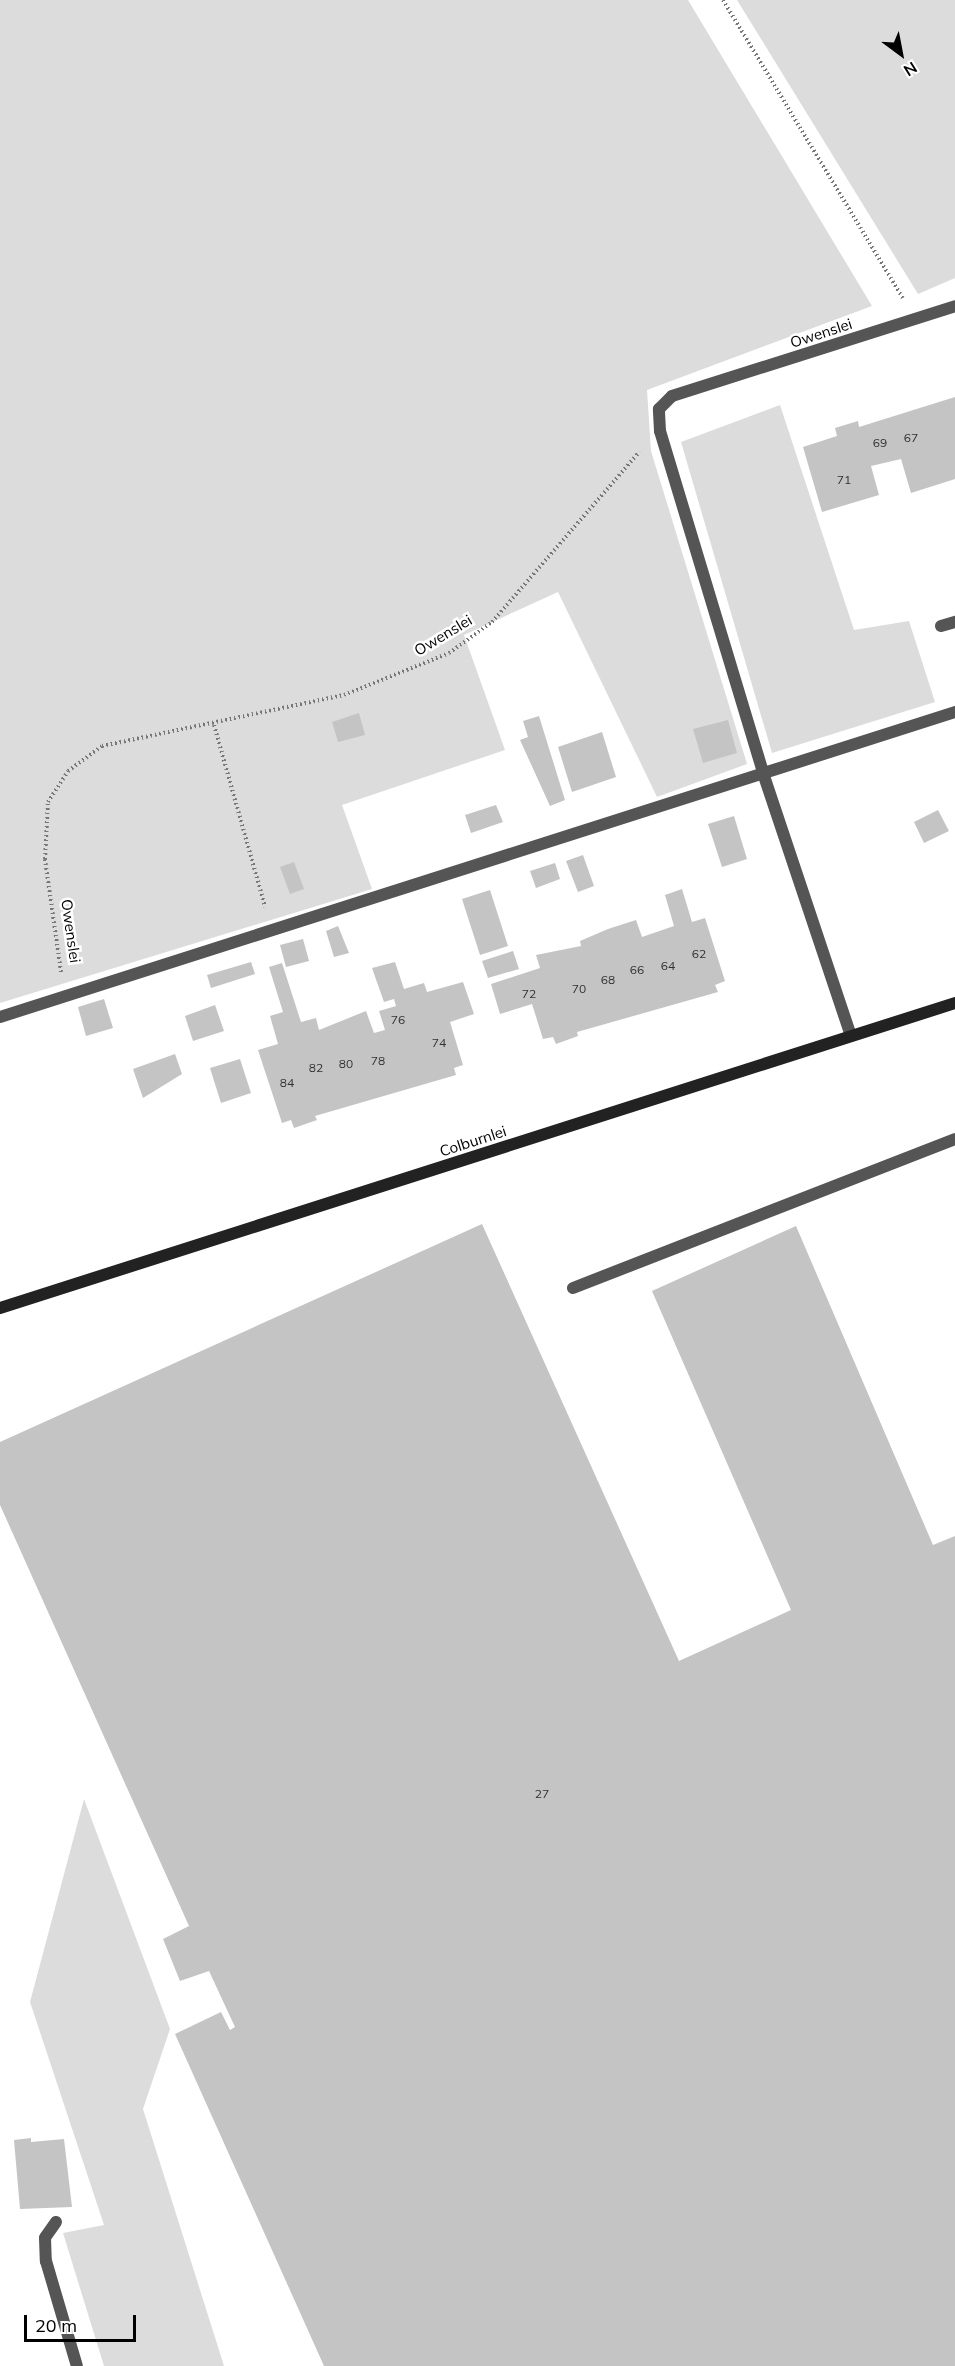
<!DOCTYPE html>
<html>
<head>
<meta charset="utf-8">
<style>
  body { margin:0 }
  #map { position:relative; width:955px; height:2366px; overflow:hidden; background:#fff; font-family:Mulish,sans-serif }
  div>[style] { position:absolute }
  [style*='--x'] { left:calc(var(--x)*1px); top:calc(var(--y)*1px); width:calc(var(--w)*1px); rotate:calc(var(--a)*1deg) }
  .green>* { inset:0; background:#dcdcdc }
  .building>* { inset:0; background:#c4c4c4 }
  .path>* { height:4px; margin-top:-2px; transform-origin:0; background:repeating-linear-gradient(90deg,#777 0 1.5px,transparent 0 4.5px) }
  .lane>* { height:12px; margin:-6px; padding:0 6px; transform-origin:6px; border-radius:6px; background:#555 }
  .street>* { height:12px; margin:-6px; padding:0 6px; transform-origin:6px; border-radius:6px; background:#555 }
  .secondary>* { height:12px; margin:-6px; padding:0 6px; transform-origin:6px; border-radius:6px; background:#222 }
  span { translate:-50% -50%; white-space:nowrap; text-align:center; line-height:1.15; -webkit-text-stroke:5px #fff; paint-order:stroke }
  .number-label { font-size:12px; color:#313131 }
  .number-label span { -webkit-text-stroke-width:0 }
  .street-label { font-size:15px; color:#000 }
  .north { position:absolute; left:871px; top:24px; width:60px; height:60px; -webkit-text-stroke:4px #fff; paint-order:stroke; rotate:148deg; font-size:16px; font-weight:700; line-height:24px; text-align:center; color:#000 }
  .north::after { content:''; display:block; margin:auto; width:21px; height:27px; background:#000; clip-path:polygon(50% 0,100% 100%,50% 72%,0 100%) }
  .scale { position:absolute; left:24px; top:2315px; width:112px; height:27px; box-sizing:border-box; border:3px solid #000; border-top:0; padding-left:8px; font-size:18px; line-height:21px; white-space:nowrap; color:#000; -webkit-text-stroke:4px #fff; paint-order:stroke }
</style>
</head>
<body>
<div id="map">
  <div class="green">
    <div style="clip-path:polygon(0 0,688px 0,872px 306px,647px 390px,651px 451px,747px 764px,657px 797px,558px 592px,464px 635px,505px 750px,342px 805px,372px 889px,0 1003px)"></div>
    <div style="clip-path:polygon(737px 0,955px 0,955px 278px,918px 294px)"></div>
    <div style="clip-path:polygon(780px 405px,854px 630px,909px 621px,935px 702px,772px 753px,681px 442px)"></div>
    <div style="clip-path:polygon(84px 1799px,170px 2029px,143px 2109px,224px 2366px,104px 2366px,63px 2233px,104px 2225px,30px 2002px)"></div>
  </div>
  <div class="building">
    <div style="clip-path:polygon(955px 397px,955px 479px,911px 493px,901px 459px,871px 466px,879px 495px,822px 512px,803px 447px,837px 436px,835px 428px,858px 421px,859px 427px)"></div>
    <div style="clip-path:polygon(359px 713px,365px 735px,338px 742px,332px 722px)"></div>
    <div style="clip-path:polygon(539px 716px,565px 800px,550px 806px,520px 740px,528px 737px,523px 721px)"></div>
    <div style="clip-path:polygon(728px 720px,737px 753px,703px 763px,693px 729px)"></div>
    <div style="clip-path:polygon(602px 732px,616px 777px,572px 792px,558px 747px)"></div>
    <div style="clip-path:polygon(496px 805px,503px 822px,471px 833px,465px 815px)"></div>
    <div style="clip-path:polygon(938px 810px,949px 831px,924px 843px,914px 822px)"></div>
    <div style="clip-path:polygon(734px 816px,747px 859px,722px 867px,708px 824px)"></div>
    <div style="clip-path:polygon(583px 855px,594px 886px,578px 892px,566px 861px)"></div>
    <div style="clip-path:polygon(294px 862px,304px 889px,290px 894px,280px 867px)"></div>
    <div style="clip-path:polygon(555px 863px,560px 879px,536px 888px,530px 871px)"></div>
    <div style="clip-path:polygon(682px 889px,692px 922px,705px 918px,725px 981px,715px 985px,718px 992px,577px 1032px,578px 1036px,556px 1044px,553px 1037px,543px 1039px,532px 1004px,500px 1014px,491px 984px,540px 968px,536px 955px,581px 946px,580px 941px,608px 929px,636px 920px,642px 937px,674px 926px,665px 895px)"></div>
    <div style="clip-path:polygon(490px 890px,508px 946px,480px 955px,462px 899px)"></div>
    <div style="clip-path:polygon(338px 926px,349px 953px,334px 957px,326px 931px)"></div>
    <div style="clip-path:polygon(303px 939px,309px 961px,286px 967px,280px 945px)"></div>
    <div style="clip-path:polygon(513px 951px,519px 969px,488px 978px,482px 961px)"></div>
    <div style="clip-path:polygon(251px 962px,255px 974px,211px 988px,207px 975px)"></div>
    <div style="clip-path:polygon(395px 962px,404px 989px,424px 983px,427px 992px,463px 982px,474px 1014px,450px 1022px,463px 1065px,454px 1068px,456px 1075px,315px 1116px,317px 1120px,294px 1128px,291px 1120px,282px 1123px,258px 1050px,278px 1044px,270px 1016px,283px 1012px,269px 967px,282px 963px,301px 1022px,316px 1018px,319px 1030px,366px 1011px,374px 1033px,385px 1030px,379px 1011px,396px 1006px,394px 999px,384px 1002px,372px 968px)"></div>
    <div style="clip-path:polygon(104px 999px,113px 1028px,86px 1036px,78px 1007px)"></div>
    <div style="clip-path:polygon(215px 1005px,224px 1031px,193px 1041px,185px 1016px)"></div>
    <div style="clip-path:polygon(175px 1054px,182px 1074px,143px 1098px,133px 1069px)"></div>
    <div style="clip-path:polygon(240px 1059px,251px 1093px,221px 1103px,210px 1068px)"></div>
    <div style="clip-path:polygon(482px 1224px,679px 1661px,791px 1610px,652px 1291px,796px 1226px,933px 1545px,955px 1536px,955px 2366px,324px 2366px,175px 2034px,221px 2012px,230px 2030px,235px 2027px,209px 1971px,180px 1981px,163px 1939px,189px 1926px,0 1505px,0 1442px)"></div>
    <div style="clip-path:polygon(31px 2138px,31px 2142px,64px 2139px,72px 2207px,20px 2209px,14px 2140px)"></div>
  </div>
  <div class="path">
    <div style="--x:723;--y:0;--w:348;--a:58.9"></div>
    <div style="--x:214;--y:725;--w:189;--a:74.3"></div>
    <div style="--x:61;--y:972;--w:114;--a:-98.1"></div>
    <div style="--x:45;--y:859;--w:57;--a:-87"></div>
    <div style="--x:48;--y:802;--w:37;--a:-57"></div>
    <div style="--x:68;--y:771;--w:42;--a:-36.3"></div>
    <div style="--x:102;--y:746;--w:247;--a:-11.9"></div>
    <div style="--x:344;--y:695;--w:113;--a:-21.8"></div>
    <div style="--x:449;--y:653;--w:53;--a:-35.8"></div>
    <div style="--x:492;--y:622;--w:225;--a:-49.1"></div>
  </div>
  <div class="lane">
    <div style="--x:660;--y:431;--w:357;--a:73.2"></div>
    <div style="--x:763;--y:773;--w:277;--a:71.5"></div>
    <div style="--x:941;--y:626;--w:15;--a:-16"></div>
    <div style="--x:0;--y:1017;--w:1003;--a:-17.71"></div>
    <div style="--x:573;--y:1288;--w:410;--a:-21.3"></div>
    <div style="--x:56;--y:2222;--w:19;--a:125"></div>
    <div style="--x:45;--y:2238;--w:23;--a:88"></div>
    <div style="--x:46;--y:2261;--w:109;--a:73.6"></div>
  </div>
  <div class="street">
    <div style="--x:660;--y:431;--w:22;--a:-93"></div>
    <div style="--x:659;--y:409;--w:18;--a:-45"></div>
    <div style="--x:672;--y:396;--w:297;--a:-17.6"></div>
  </div>
  <div class="secondary">
    <div style="--x:0;--y:1308;--w:1003;--a:-17.71"></div>
  </div>
  <div class="number-label">
    <span style="left:911px;top:438px">67</span>
    <span style="left:880px;top:443px">69</span>
    <span style="left:844px;top:480px">71</span>
    <span style="left:699px;top:954px">62</span>
    <span style="left:668px;top:966px">64</span>
    <span style="left:637px;top:970px">66</span>
    <span style="left:608px;top:980px">68</span>
    <span style="left:579px;top:989px">70</span>
    <span style="left:529px;top:994px">72</span>
    <span style="left:398px;top:1020px">76</span>
    <span style="left:439px;top:1043px">74</span>
    <span style="left:378px;top:1061px">78</span>
    <span style="left:346px;top:1064px">80</span>
    <span style="left:316px;top:1068px">82</span>
    <span style="left:287px;top:1083px">84</span>
    <span style="left:542px;top:1794px">27</span>
  </div>
  <div class="street-label">
    <span style="left:821px;top:333px;rotate:-18deg">Owenslei</span>
    <span style="left:443px;top:635px;rotate:-31deg">Owenslei</span>
    <span style="left:71px;top:931px;rotate:82deg">Owenslei</span>
    <span style="left:473px;top:1141px;rotate:-18deg">Colburnlei</span>
  </div>
  <div class="north">N</div>
  <div class="scale">20 m</div>
</div>
</body>
</html>
